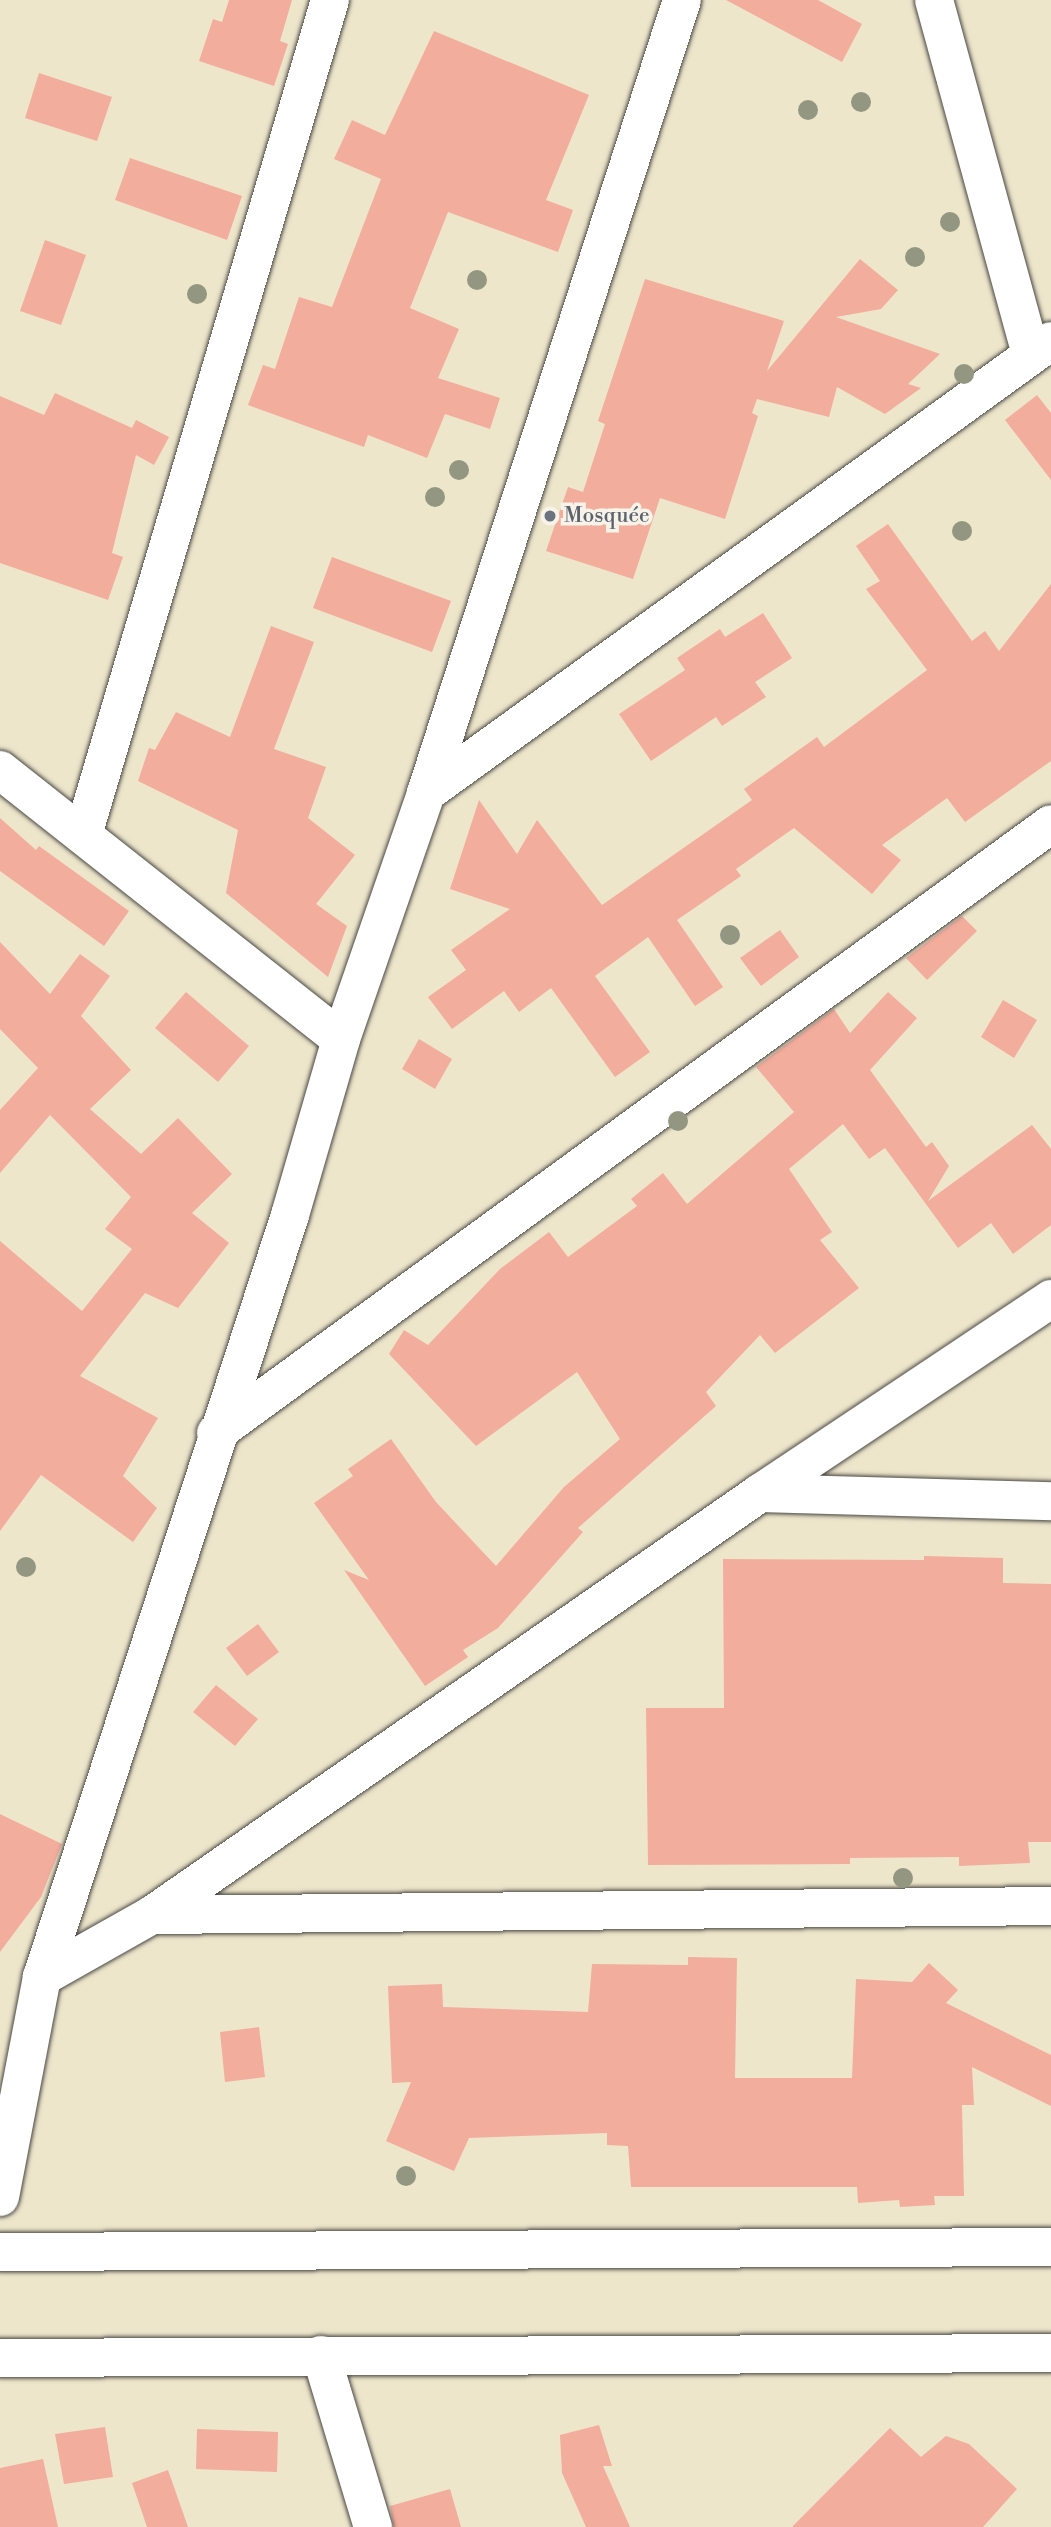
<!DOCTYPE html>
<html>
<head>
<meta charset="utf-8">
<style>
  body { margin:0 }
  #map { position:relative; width:1051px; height:2527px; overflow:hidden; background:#eee6cb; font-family:"Libre Bodoni",serif }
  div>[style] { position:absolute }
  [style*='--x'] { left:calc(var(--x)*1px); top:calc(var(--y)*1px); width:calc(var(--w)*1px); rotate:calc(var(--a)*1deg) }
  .building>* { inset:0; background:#f2ad9d }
  .roads { filter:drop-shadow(0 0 2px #484743) drop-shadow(0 0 2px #484743) }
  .minor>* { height:38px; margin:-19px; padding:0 19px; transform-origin:19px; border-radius:19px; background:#fff }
  .trees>* { width:20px; height:20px; margin:-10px; border-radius:50%; background:#939781 }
  .dots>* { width:19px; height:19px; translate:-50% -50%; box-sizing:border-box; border:4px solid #f7f3e8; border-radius:50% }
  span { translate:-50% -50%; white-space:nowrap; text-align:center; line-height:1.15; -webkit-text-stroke:7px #f7f3e8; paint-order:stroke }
  .worship-label { font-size:21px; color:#5b616d }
  .left { translate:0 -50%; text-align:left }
</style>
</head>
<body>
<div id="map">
  <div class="building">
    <div style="clip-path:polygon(229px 0,292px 0,280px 41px,288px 44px,274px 86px,199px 61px,213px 19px,222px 22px)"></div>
    <div style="clip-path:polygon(726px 0,818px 0,862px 24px,842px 62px)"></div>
    <div style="clip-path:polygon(434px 31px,589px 95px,546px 200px,573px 210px,558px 252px,448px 212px,410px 308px,459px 329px,438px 378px,500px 398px,490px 429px,445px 414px,427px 458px,368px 435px,364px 447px,248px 405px,263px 365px,275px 369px,299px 297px,332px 307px,381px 179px,334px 159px,352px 120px,385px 135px)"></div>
    <div style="clip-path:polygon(39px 73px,112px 97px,97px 141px,25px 118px)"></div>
    <div style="clip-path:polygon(130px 158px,242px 196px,227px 240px,115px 200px)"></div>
    <div style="clip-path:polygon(45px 240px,86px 255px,61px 325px,20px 311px)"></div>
    <div style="clip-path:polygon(860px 259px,898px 290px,881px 309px,836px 317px,940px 354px,908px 384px,921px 388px,885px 414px,837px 387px,829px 417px,757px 399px,752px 413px,758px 416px,725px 519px,660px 498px,633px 579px,546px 551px,568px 487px,583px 492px,605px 424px,598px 421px,645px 279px,784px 321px,767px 371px)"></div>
    <div style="clip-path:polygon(55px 393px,132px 428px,136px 420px,169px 437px,154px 465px,136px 455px,112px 553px,123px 557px,108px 600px,0 563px,0 396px,44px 415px)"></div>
    <div style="clip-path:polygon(1037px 395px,1051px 413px,1051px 480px,1005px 420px)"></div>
    <div style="clip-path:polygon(888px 524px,972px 641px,985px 631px,999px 651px,1051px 584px,1051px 761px,965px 822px,947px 798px,882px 845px,901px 860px,872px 894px,794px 828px,736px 869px,741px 876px,677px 920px,723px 987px,695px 1006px,648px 937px,595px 976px,650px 1052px,615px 1077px,551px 988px,519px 1012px,504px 991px,452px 1029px,428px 997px,466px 970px,451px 950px,510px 909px,450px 889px,479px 800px,517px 854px,537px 820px,602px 905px,752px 800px,744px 789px,817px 737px,824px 747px,927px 670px,866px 589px,880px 581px,856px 546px)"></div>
    <div style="clip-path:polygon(332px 557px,451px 601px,432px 652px,313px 608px)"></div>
    <div style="clip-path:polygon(763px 613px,792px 658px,755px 682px,766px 697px,722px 726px,716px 717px,651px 761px,619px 714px,685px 670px,677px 658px,720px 629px,725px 637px)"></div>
    <div style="clip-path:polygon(271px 626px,314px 642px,274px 749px,326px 767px,308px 818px,355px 855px,316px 904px,347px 926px,328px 977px,226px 893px,238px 830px,138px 781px,149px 748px,155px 750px,176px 712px,230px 737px)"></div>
    <div style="clip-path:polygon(0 818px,36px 850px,39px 846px,129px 911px,104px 946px,0 871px)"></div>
    <div style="clip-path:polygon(962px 916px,977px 931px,927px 980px,906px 958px)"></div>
    <div style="clip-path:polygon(780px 930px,799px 957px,761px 986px,740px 958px)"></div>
    <div style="clip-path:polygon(0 942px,50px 994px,80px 954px,110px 976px,81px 1016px,131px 1070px,90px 1109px,141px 1154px,178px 1118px,232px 1174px,192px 1213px,229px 1243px,178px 1308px,145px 1293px,80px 1376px,158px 1418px,123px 1476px,157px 1508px,133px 1542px,41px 1475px,0 1531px,0 1241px,82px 1311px,132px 1249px,105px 1229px,131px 1197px,50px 1115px,0 1173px,0 1110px,38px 1068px,0 1029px)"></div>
    <div style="clip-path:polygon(186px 992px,249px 1046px,218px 1082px,155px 1028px)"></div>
    <div style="clip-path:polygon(888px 992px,917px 1018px,870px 1070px,926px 1147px,932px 1142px,949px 1166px,928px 1201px,1032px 1125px,1051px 1149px,1051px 1225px,1013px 1254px,991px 1223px,958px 1248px,885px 1148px,869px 1159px,843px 1124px,789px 1169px,832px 1232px,820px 1240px,859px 1288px,775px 1353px,760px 1335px,706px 1392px,716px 1406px,578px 1528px,583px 1532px,498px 1628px,463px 1650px,468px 1657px,425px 1686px,344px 1570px,369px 1580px,314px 1503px,353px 1476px,348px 1469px,391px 1439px,436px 1502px,496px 1566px,564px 1487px,620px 1439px,577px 1372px,476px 1446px,389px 1354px,404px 1330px,428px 1345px,500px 1269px,549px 1232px,568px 1257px,637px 1206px,631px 1199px,663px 1173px,687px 1204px,794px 1112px,756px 1067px,834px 1009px,850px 1033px)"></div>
    <div style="clip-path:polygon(1003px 1000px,1037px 1020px,1014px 1058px,981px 1037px)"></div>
    <div style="clip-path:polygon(419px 1039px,452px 1059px,435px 1089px,402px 1069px)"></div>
    <div style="clip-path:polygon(924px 1556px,1003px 1558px,1003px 1583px,1051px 1584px,1051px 1842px,1028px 1842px,1030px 1863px,959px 1866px,959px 1857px,850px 1858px,850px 1864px,648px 1865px,646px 1708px,724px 1708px,723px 1559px,924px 1560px)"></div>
    <div style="clip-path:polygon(258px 1624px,279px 1652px,247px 1676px,226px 1648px)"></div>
    <div style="clip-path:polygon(216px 1685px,258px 1719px,235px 1746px,193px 1712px)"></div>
    <div style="clip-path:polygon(0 1814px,62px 1844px,41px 1897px,0 1952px)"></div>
    <div style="clip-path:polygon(688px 1957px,737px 1958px,735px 2078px,852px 2078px,856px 1979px,912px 1982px,929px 1963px,958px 1990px,946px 2003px,1051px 2055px,1051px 2106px,972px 2067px,974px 2105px,962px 2105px,964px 2196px,934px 2196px,935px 2205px,900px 2207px,899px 2200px,858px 2203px,857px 2187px,631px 2187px,628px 2146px,607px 2145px,607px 2133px,469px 2138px,454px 2171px,386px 2141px,411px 2082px,392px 2083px,388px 1986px,442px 1984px,443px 2007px,588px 2012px,592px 1964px,688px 1965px)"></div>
    <div style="clip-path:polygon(259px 2027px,265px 2077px,225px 2082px,220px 2032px)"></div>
    <div style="clip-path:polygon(599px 2425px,612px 2466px,603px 2466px,630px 2527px,586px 2527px,562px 2473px,560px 2435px)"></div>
    <div style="clip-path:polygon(105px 2427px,113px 2477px,64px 2484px,55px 2434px)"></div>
    <div style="clip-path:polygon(890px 2428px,921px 2457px,946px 2436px,969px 2444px,1017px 2489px,983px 2527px,792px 2527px)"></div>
    <div style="clip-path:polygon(197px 2429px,278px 2432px,277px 2472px,196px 2469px)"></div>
    <div style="clip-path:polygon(43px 2459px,58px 2527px,0 2527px,0 2468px)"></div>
    <div style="clip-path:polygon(168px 2470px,188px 2527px,147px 2527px,132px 2483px)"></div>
    <div style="clip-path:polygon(450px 2489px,461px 2527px,394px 2527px,390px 2506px)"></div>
  </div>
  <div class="roads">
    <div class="minor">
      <div style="--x:934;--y:0;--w:368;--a:74.7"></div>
      <div style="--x:0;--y:770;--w:434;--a:38.3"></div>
      <div style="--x:426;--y:793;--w:771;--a:-35.87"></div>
      <div style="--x:83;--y:835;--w:871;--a:-73.52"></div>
      <div style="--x:216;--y:1433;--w:1033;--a:-36.1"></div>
      <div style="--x:760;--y:1493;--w:291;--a:1.6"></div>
      <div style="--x:152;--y:1915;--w:899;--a:-0.57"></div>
      <div style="--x:42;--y:1977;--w:126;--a:-29.4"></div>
      <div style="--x:152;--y:1915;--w:740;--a:-34.76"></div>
      <div style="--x:760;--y:1493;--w:350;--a:-33.7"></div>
      <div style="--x:0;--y:2197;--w:224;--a:-79.2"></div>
      <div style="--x:42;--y:1977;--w:801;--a:-71.97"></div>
      <div style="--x:290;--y:1215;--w:183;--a:-73.8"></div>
      <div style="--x:341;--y:1039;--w:260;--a:-70.9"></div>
      <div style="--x:426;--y:793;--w:833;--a:-72.11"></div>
      <div style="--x:0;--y:2252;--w:1051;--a:-0.27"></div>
      <div style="--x:321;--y:2355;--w:180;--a:73.2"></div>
      <div style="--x:0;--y:2358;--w:1051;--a:-0.27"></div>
    </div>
  </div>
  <div class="trees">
    <div style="left:861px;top:102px"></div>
    <div style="left:808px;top:110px"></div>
    <div style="left:950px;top:222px"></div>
    <div style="left:915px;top:257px"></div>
    <div style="left:477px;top:280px"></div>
    <div style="left:197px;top:294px"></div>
    <div style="left:964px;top:374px"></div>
    <div style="left:459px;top:470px"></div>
    <div style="left:435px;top:497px"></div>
    <div style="left:962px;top:531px"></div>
    <div style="left:730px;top:935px"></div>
    <div style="left:678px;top:1121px"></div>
    <div style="left:26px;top:1567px"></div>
    <div style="left:903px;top:1878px"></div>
    <div style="left:406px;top:2176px"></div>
  </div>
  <div class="dots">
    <div style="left:550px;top:516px;background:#6b7280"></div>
  </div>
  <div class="worship-label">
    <span class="left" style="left:564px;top:516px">Mosquée</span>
  </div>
</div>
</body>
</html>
